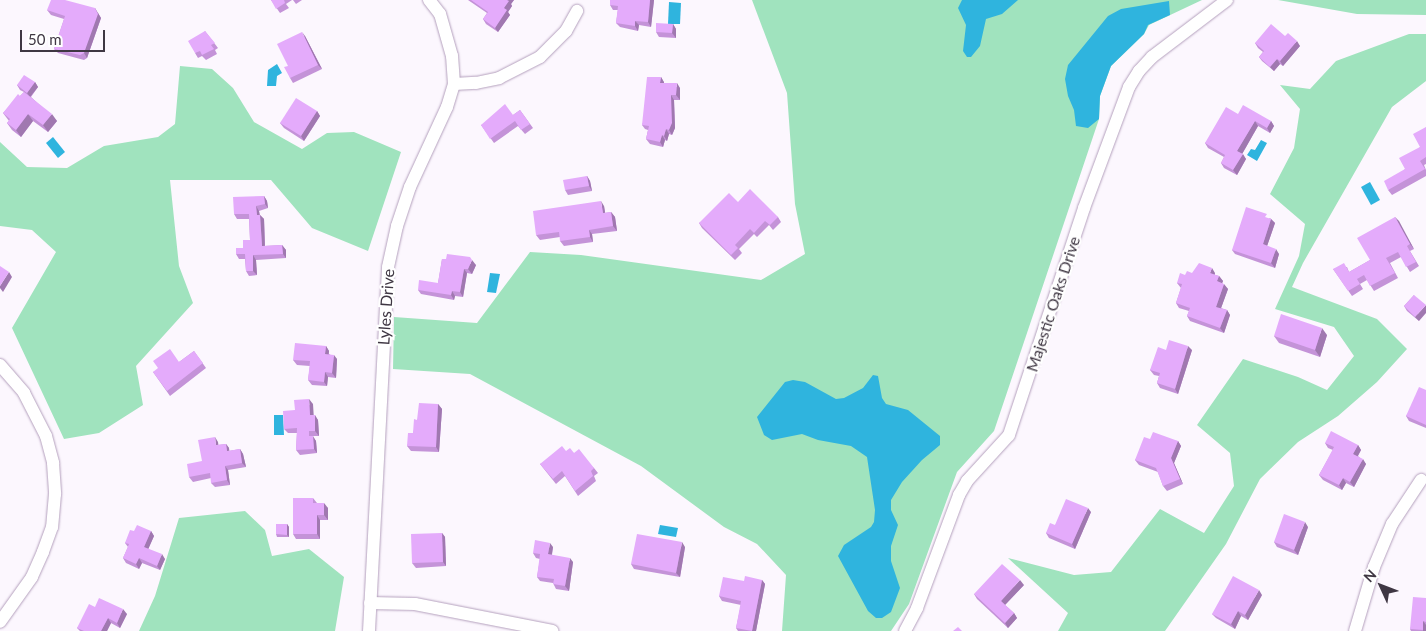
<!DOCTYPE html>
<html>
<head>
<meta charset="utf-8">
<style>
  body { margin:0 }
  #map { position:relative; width:1426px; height:631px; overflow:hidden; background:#fcf7fe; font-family:Lato,sans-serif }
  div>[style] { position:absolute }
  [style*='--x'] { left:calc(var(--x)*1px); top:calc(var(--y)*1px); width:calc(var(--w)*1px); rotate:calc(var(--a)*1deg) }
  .green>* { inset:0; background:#a0e3be }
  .water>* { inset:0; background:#2fb4de }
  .roads { filter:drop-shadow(0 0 1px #b4a0bd) drop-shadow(0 0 1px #b4a0bd) }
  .street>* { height:12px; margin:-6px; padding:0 6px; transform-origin:6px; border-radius:6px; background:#fff }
  .wall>* { inset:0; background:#c493d8 }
  .shaded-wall>* { inset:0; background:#a078b0 }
  .building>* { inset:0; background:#e4abfb }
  span { translate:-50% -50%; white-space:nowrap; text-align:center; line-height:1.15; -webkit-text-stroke:4.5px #fff; paint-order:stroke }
  .street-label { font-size:16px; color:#3f3743 }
  .north { position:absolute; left:1356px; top:561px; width:50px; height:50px; -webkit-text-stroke:4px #fff; paint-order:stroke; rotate:313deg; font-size:14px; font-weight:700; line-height:20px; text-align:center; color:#3f3743 }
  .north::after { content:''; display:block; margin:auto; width:18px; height:22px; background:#3f3743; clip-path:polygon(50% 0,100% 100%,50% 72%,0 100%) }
  .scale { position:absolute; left:20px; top:30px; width:85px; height:22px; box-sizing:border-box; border:2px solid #3f3743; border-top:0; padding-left:6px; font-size:15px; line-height:18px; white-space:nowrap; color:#3f3743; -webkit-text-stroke:4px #fff; paint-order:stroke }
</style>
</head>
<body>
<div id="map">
  <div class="green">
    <div style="clip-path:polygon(752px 0,1202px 0,1149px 25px,1144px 34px,1111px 66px,1100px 96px,1099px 119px,994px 431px,957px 472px,909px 604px,891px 631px,782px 631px,786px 575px,757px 544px,724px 527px,641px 466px,470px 374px,393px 369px,394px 317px,477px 323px,530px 252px,581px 255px,761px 280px,805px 254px,795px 204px,787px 93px)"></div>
    <div style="clip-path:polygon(1278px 0,1426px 0,1426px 15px,1357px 14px)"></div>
    <div style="clip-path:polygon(1409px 34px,1426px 34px,1426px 81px,1392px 107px,1303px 263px,1292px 287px,1377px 319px,1407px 349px,1377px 382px,1338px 416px,1298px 442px,1260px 479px,1226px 544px,1165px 631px,1058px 631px,1068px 613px,1008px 558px,1074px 575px,1111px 572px,1160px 509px,1204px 533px,1234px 486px,1230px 453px,1197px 425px,1243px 359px,1298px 377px,1327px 390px,1354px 356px,1334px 327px,1275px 309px,1299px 256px,1305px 224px,1270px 194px,1294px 148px,1300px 109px,1280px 85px,1310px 89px,1336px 61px)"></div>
    <div style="clip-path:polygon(180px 66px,212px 69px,233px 88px,254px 122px,302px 149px,327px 133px,354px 132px,401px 152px,368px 251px,312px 228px,271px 180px,170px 180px,179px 266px,193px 303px,136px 366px,143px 405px,99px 433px,64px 439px,12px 328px,56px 252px,32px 230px,0 226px,0 142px,27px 167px,67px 168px,104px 146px,158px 137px,175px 124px)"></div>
    <div style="clip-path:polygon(245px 511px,265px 530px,272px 556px,309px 549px,344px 577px,335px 631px,139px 631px,155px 596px,179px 518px)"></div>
  </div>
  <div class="water">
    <div style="clip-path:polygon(962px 0,1018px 0,1002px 14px,986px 19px,980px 46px,971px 57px,967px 57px,963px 51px,966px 25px,958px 8px)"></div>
    <div style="clip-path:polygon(1169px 1px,1170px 15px,1148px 25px,1144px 34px,1111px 66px,1100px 96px,1099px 119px,1088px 128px,1076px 126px,1074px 110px,1068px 96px,1065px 79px,1068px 65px,1108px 16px,1121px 9px)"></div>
    <div style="clip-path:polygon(669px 2px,681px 3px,680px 24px,668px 24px)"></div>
    <div style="clip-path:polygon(277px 64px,282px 73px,277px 76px,276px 86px,267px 86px,268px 70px)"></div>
    <div style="clip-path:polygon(53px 137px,65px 152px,58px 158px,46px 143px)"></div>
    <div style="clip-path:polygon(1261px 140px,1267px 143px,1257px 161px,1247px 155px,1251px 149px,1255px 150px)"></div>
    <div style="clip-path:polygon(1370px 182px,1380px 200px,1371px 205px,1361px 187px)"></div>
    <div style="clip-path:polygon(490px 273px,500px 274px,496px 293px,487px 292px)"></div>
    <div style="clip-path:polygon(873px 375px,878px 376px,882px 398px,886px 404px,908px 410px,940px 436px,940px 445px,922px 460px,902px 482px,891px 500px,891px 510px,898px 525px,891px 546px,891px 561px,900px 588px,891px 612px,882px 618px,876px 618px,868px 611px,838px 556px,844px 545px,871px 527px,874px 522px,875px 510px,867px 457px,851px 446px,818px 440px,802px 434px,772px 440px,764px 435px,757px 417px,785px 382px,793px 380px,805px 382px,836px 399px,844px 398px,863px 388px)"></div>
    <div style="clip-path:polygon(274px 415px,283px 415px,284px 435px,274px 435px)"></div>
    <div style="clip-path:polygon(660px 525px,678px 528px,676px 537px,658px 534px)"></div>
  </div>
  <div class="roads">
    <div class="street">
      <div style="--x:454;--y:84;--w:22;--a:-3"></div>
      <div style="--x:476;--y:83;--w:24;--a:-12"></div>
      <div style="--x:499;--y:78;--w:46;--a:-27.1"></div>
      <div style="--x:540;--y:57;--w:37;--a:-45"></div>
      <div style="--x:566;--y:31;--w:23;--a:-61"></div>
      <div style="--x:0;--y:365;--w:37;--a:49"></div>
      <div style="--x:24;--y:393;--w:48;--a:62.9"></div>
      <div style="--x:46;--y:436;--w:28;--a:75"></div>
      <div style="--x:53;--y:463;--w:31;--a:86"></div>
      <div style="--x:55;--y:494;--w:33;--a:95"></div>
      <div style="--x:52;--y:527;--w:27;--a:110"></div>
      <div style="--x:43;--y:552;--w:27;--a:114"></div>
      <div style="--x:32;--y:577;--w:55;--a:125.4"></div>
      <div style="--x:370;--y:603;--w:45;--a:1.3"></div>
      <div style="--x:415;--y:604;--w:140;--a:11.1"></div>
      <div style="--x:369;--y:631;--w:364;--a:-87"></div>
      <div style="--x:388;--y:267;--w:42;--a:-77.6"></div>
      <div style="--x:397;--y:226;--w:41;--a:-71.6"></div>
      <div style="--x:410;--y:187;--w:88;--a:-65.2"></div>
      <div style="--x:447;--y:107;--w:24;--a:-73"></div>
      <div style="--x:454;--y:84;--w:28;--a:-94"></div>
      <div style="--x:452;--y:56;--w:44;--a:-105.9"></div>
      <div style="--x:440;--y:14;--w:18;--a:-128"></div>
      <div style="--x:905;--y:631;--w:26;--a:-62"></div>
      <div style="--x:917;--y:608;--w:121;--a:-69.6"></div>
      <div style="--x:959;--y:495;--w:16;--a:-60"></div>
      <div style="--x:967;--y:481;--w:62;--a:-47.6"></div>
      <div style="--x:1009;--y:435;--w:239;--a:-71.7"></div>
      <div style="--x:1084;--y:208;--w:129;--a:-69.6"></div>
      <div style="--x:1129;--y:87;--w:19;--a:-58"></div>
      <div style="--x:1139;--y:71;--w:19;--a:-47"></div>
      <div style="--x:1152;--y:57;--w:94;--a:-37.2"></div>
      <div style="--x:1355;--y:631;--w:67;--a:-73.5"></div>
      <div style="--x:1374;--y:567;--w:47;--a:-67.3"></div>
      <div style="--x:1392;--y:524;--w:53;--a:-56.6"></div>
    </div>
  </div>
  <div class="wall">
    <div style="clip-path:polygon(271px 0,292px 0,286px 4px,289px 8px,280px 13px)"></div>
    <div style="clip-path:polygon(293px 0,302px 0,296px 4px)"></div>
    <div style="clip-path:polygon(468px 0,514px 0,511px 4px,512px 6px,508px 12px,510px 15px,498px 32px,486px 24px,483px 19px,487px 13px)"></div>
    <div style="clip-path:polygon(610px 0,654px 0,651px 27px,639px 25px,638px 31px,620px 27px,616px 23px,618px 10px,613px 10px,610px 5px)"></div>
    <div style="clip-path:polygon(47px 10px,98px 13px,101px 18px,87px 58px,84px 60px,58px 53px,54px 49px,64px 19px,51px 15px)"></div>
    <div style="clip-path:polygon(673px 24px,676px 29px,676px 38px,659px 37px,656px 32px)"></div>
    <div style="clip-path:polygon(205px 31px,218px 48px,215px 50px,217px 54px,206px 60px,202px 56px,198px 58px,195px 53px)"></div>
    <div style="clip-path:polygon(305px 36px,322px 69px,293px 83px,290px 78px,288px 66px)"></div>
    <div style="clip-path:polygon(1285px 36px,1300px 46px,1283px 66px,1280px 64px,1274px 71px,1262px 61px,1259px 57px,1263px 52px,1258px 48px,1255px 43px)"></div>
    <div style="clip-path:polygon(661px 77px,664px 83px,680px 88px,680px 100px,674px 100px,675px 128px,672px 135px,669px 134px,667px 141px,665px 140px,663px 147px,650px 144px,646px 139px,648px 130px,645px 129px,642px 125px)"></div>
    <div style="clip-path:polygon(35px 82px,38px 87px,31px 97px,57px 121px,48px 132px,33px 121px,21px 137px,12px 130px,7px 123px,9px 121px,3px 113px,24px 92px,20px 90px,17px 85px)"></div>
    <div style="clip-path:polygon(520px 110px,533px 128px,525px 134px,518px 126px,494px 143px,481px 125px,513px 115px)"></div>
    <div style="clip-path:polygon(317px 111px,320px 116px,304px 141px,284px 128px,280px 123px)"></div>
    <div style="clip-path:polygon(1238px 114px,1271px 121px,1274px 126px,1270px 133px,1258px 126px,1242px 154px,1246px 159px,1237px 175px,1224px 168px,1221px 163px,1224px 157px,1208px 148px,1205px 143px)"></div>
    <div style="clip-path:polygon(1426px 127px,1426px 164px,1424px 165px,1426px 170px,1426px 176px,1392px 195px,1388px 190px,1405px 169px,1420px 147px)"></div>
    <div style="clip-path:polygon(587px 176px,590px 181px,592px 191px,568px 195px,565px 190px)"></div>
    <div style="clip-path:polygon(264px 196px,267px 201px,268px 208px,259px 211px,260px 215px,264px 219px,265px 246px,282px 245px,286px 250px,286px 258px,256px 260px,257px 275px,249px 276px,246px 271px,245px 259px,239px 259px,236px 254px,243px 248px,250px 240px,249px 219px,237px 219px,234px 214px)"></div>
    <div style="clip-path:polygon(738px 202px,778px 217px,781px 222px,773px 230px,769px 225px,757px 237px,754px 234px,739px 249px,742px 253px,735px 260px,702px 228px,699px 223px)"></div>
    <div style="clip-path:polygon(604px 206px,605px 213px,611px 212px,615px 217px,617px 231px,592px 234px,593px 242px,564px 246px,560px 241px,560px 237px,540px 240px,536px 235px)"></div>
    <div style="clip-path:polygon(1395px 217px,1414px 249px,1410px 251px,1419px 266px,1410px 272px,1401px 257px,1390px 263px,1398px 278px,1374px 291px,1367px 280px,1360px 284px,1363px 289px,1352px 296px,1333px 269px,1347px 267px,1349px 272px,1370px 260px)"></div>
    <div style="clip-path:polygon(1270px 218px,1275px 223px,1267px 246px,1279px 254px,1275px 268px,1235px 254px,1232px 250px)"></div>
    <div style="clip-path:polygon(442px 259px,476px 265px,472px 274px,467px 273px,463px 297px,455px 296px,454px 300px,421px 294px,418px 290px,438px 283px)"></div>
    <div style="clip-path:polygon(1192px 273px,1215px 273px,1215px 275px,1219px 276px,1223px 281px,1222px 283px,1228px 289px,1221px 308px,1227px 310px,1230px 315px,1224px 333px,1190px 321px,1187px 316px,1189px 311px,1179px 308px,1176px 303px,1181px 288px,1177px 283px)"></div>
    <div style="clip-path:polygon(1414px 295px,1419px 321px,1407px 311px,1404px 306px)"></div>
    <div style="clip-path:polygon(1327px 335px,1320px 357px,1279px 343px,1274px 336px)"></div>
    <div style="clip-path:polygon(326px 346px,329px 351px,329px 354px,337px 359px,336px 378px,328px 377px,327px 386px,312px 385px,308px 380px,310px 366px,297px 365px,293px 360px)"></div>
    <div style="clip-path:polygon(1166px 350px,1192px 350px,1178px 394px,1160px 388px,1157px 383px,1159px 376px,1154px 375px,1150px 370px)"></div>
    <div style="clip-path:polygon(194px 351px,206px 368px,170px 396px,153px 372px,179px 362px)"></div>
    <div style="clip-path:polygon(1426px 390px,1426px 428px,1409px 421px,1406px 416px)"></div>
    <div style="clip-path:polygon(313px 404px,313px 415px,318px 420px,319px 436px,312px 436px,316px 441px,317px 453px,300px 455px,296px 450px,297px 433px,288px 433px,284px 429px,295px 410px)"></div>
    <div style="clip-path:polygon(438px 404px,442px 409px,439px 452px,411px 451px,407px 446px,413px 433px,417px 420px)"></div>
    <div style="clip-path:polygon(1150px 439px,1178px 441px,1181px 446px,1174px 463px,1183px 484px,1167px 491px,1163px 486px,1158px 472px,1139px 465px,1135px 460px)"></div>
    <div style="clip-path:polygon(218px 442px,218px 445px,226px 444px,229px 448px,229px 451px,240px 449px,243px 454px,246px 467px,228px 470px,230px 485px,215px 487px,211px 483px,211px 478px,193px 482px,189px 477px)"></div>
    <div style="clip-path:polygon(1325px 443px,1358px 445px,1361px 450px,1358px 456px,1366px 464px,1354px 487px,1346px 483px,1342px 490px,1323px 480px,1319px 475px,1333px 450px,1328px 448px)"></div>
    <div style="clip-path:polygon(566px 451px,574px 453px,594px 468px,598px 473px,594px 476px,596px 481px,578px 496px,565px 476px,556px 484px,540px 464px)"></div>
    <div style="clip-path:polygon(313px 498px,317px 503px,328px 508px,328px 520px,320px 520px,320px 539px,296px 539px,293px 534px)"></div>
    <div style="clip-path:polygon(1091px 512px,1075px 549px,1049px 538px,1046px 533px,1055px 525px)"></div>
    <div style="clip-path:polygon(287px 524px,289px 527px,289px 537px,277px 537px,276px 534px)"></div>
    <div style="clip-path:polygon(1308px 527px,1298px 555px,1277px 547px,1274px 542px)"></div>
    <div style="clip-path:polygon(134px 531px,151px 531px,154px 536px,148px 549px,165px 559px,160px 570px,142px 563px,139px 569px,126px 563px,123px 558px,128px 547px,125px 543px)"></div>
    <div style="clip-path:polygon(442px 533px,445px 537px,446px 566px,416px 568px,412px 563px)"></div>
    <div style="clip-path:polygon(553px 547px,552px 555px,573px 562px,569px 591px,556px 589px,553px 583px,540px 581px,537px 577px,540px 559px,536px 558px,533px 553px)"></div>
    <div style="clip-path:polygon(685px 547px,680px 577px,634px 569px,631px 564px)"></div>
    <div style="clip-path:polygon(762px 580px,765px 584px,756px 631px,738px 631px,736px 628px,741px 605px,722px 601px,719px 596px,744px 581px)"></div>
    <div style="clip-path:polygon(1024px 585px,1005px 605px,1014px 613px,1017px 618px,1008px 628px,977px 599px,974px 594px)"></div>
    <div style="clip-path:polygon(1262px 595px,1248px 620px,1241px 616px,1235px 629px,1216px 618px,1212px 614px)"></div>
    <div style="clip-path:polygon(1426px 598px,1426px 631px,1411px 631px,1410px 629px)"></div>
    <div style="clip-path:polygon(95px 607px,127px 614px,120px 628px,111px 623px,107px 631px,80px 631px,77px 628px)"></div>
  </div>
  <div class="shaded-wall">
    <div style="clip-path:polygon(507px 0,514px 0,511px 4px,512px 6px,508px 12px,510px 15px,498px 32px,495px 28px,504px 8px)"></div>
    <div style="clip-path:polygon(650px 0,654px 0,651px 27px,648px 22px)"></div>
    <div style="clip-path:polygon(95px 8px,101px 18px,87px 58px,84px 53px)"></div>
    <div style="clip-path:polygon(635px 21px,639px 25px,638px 31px,635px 26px)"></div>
    <div style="clip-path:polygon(673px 24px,676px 29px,676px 38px,672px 33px)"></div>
    <div style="clip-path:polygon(302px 32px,305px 36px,322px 69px,318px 65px)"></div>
    <div style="clip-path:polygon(1297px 41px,1300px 46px,1283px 66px,1280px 61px)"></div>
    <div style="clip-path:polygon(1277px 59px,1280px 64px,1274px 71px,1270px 67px)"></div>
    <div style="clip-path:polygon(661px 77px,664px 82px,664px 88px,660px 83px)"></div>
    <div style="clip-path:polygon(35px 82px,38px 87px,30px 97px,27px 93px)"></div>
    <div style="clip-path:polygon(677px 83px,680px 88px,680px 100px,676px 95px)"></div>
    <div style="clip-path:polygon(671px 95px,674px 100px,675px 128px,672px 135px,669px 130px)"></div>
    <div style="clip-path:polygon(317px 111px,320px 116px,304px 141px,301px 136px)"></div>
    <div style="clip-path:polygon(28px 114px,33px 121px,21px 137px,16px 130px)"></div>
    <div style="clip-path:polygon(52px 114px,57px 121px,48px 132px,43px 125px)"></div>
    <div style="clip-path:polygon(1255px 121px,1258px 126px,1241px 156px,1237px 151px)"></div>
    <div style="clip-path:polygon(1271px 121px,1274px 126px,1270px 133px,1267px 128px)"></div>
    <div style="clip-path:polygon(666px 129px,669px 134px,667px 141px,664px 136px)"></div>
    <div style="clip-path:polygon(662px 135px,665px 140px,663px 147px,660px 142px)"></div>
    <div style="clip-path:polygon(1243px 154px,1246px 159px,1237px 175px,1233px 170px)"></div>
    <div style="clip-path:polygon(587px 176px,590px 181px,592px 191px,589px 186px)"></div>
    <div style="clip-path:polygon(264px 196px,267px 201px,268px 208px,265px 204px)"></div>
    <div style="clip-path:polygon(601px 201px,604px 206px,606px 218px,603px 213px)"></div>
    <div style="clip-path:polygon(256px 206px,259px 211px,260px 220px,257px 215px)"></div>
    <div style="clip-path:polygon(611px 212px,615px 217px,617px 231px,613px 226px)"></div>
    <div style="clip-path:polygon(260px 215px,264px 219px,265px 251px,262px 246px)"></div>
    <div style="clip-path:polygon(1395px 217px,1399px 221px,1414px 249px,1410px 244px)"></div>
    <div style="clip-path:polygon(1271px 219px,1275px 223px,1266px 249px,1263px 244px)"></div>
    <div style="clip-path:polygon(589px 230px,592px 234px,593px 242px,590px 237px)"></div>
    <div style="clip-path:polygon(282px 245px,286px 250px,286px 258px,283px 254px)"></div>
    <div style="clip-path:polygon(1276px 249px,1279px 254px,1275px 268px,1271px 263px)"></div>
    <div style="clip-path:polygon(253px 255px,256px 260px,257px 275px,253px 271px)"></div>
    <div style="clip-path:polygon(472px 260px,476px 265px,472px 274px,468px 269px)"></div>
    <div style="clip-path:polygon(1212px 268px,1215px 273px,1213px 278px,1210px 273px)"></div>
    <div style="clip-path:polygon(464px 269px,467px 273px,463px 297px,460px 292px)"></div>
    <div style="clip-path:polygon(9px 272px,12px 277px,3px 292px,0 288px,0 286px)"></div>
    <div style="clip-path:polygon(1219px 276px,1223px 281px,1221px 286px,1217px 281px)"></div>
    <div style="clip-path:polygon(1224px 284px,1228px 289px,1220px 311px,1216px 307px)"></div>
    <div style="clip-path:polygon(452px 291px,455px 296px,454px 300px,451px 295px)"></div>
    <div style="clip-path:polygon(1426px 305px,1426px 313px,1419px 321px,1415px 317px)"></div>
    <div style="clip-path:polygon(1227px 310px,1230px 315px,1224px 333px,1220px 328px)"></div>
    <div style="clip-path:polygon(1322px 328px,1327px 335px,1320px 357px,1315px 350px)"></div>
    <div style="clip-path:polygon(326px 346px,329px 351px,328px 358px,325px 354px)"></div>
    <div style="clip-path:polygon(1188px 346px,1192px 350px,1178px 394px,1175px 389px)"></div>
    <div style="clip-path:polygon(334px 355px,337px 359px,336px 378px,332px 373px)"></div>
    <div style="clip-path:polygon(325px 372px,328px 377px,327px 386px,324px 382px)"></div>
    <div style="clip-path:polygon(309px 399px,313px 404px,314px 420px,310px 415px)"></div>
    <div style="clip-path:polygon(438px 404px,442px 409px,439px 452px,436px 447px)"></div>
    <div style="clip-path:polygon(315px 415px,318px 420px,319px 436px,315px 431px)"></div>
    <div style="clip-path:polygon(313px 436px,316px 441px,317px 453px,314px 449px)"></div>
    <div style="clip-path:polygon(215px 437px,218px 442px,219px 450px,216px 445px)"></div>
    <div style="clip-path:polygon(1178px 441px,1181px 446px,1174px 463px,1183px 484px,1180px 479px,1171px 458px)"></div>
    <div style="clip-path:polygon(226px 444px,229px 448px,230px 456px,227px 451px)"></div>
    <div style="clip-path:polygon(1358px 445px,1361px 450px,1356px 459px,1353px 454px)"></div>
    <div style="clip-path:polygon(240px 449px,243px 454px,246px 467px,242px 463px)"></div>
    <div style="clip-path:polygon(1363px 459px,1366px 464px,1354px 487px,1350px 482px)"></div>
    <div style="clip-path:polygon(225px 466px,228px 470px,230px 485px,227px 480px)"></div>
    <div style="clip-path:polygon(1343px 478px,1346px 483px,1342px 490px,1339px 485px)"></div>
    <div style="clip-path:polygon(324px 503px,328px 508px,328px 520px,324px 515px)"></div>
    <div style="clip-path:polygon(1088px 508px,1091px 512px,1075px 549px,1072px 544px)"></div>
    <div style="clip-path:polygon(317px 515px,320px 520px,320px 539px,317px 534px)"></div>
    <div style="clip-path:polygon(1305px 522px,1308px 527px,1298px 555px,1294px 550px)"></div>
    <div style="clip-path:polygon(287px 524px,289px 527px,289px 537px,287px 535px)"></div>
    <div style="clip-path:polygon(151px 531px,154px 536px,147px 552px,144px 547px)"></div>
    <div style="clip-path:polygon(442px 533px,445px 537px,446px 566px,443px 562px)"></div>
    <div style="clip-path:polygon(682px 542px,685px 547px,680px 577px,676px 573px)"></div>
    <div style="clip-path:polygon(550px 543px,553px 547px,551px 559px,548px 554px)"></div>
    <div style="clip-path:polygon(162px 554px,165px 559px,160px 570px,157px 566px)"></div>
    <div style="clip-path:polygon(139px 558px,142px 563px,139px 569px,136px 564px)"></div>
    <div style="clip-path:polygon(570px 558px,573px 562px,569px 591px,565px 586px)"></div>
    <div style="clip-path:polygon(762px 580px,765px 584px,756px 631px,752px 631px)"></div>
    <div style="clip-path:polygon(1020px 580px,1024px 585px,1004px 606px,1001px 601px)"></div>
    <div style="clip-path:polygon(1259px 590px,1262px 595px,1248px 620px,1245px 615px)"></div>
    <div style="clip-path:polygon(123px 609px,127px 614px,120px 628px,117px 623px)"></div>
    <div style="clip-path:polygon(1238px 611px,1241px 616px,1235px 629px,1231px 624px)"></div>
    <div style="clip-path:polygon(1014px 613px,1017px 618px,1008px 628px,1005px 623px)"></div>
    <div style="clip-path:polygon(108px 618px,111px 623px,107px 631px,101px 631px)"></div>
    <div style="clip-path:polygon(1423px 621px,1426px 625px,1426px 631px,1423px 631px)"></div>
  </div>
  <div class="building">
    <div style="clip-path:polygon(51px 0,65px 0,95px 8px,98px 14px,84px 53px,80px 55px,54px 49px,65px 16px,47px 10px)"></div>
    <div style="clip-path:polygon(271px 0,284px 0,285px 3px,276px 9px)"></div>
    <div style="clip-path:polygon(471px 0,507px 0,509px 1px,504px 8px,507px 10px,495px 28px,483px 19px,488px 12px)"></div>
    <div style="clip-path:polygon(610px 0,650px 0,648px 22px,635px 21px,635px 26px,616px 23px,618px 6px,610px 5px)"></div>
    <div style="clip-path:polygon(656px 23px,673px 24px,672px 33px,656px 32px)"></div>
    <div style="clip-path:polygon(1271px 24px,1285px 36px,1288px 33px,1297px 41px,1280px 61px,1277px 59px,1270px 67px,1259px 57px,1264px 51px,1255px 43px)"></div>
    <div style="clip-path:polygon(205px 31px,215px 43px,211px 45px,214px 49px,202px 55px,200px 51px,195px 53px,188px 41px)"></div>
    <div style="clip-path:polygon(302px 32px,318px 65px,290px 78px,284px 67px,288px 66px,277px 44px)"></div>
    <div style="clip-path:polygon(24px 75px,35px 82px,27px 93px,17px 85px)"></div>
    <div style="clip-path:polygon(647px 77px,661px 77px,660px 83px,677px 83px,676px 95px,671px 95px,672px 123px,669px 130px,666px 129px,664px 136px,662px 135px,660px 142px,646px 139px,649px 126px,642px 125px)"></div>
    <div style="clip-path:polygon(24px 92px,52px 114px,43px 125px,28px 114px,16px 130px,7px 123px,10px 119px,3px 113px,18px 94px,20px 96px)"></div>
    <div style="clip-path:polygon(296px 98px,317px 111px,301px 136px,280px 123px)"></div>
    <div style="clip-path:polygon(505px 104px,513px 115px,520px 110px,530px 124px,521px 130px,515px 121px,490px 139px,481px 125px)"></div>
    <div style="clip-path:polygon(1243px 105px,1271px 121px,1267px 128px,1255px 121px,1237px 151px,1243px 154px,1233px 170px,1221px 163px,1225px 155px,1205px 143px,1226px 107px,1238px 114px)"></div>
    <div style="clip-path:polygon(1426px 127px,1426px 157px,1420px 161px,1425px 169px,1388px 190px,1384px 181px,1405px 169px,1399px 158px,1420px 147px,1413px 134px)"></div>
    <div style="clip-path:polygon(587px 176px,589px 186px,565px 190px,563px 180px)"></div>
    <div style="clip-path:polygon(750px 189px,778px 217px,770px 225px,765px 221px,754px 233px,750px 229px,735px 245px,738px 248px,731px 255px,699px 223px,729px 193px,738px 202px)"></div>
    <div style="clip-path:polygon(264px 196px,265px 204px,256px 206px,257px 215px,260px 215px,262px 246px,282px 245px,283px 254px,253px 255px,253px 271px,246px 271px,245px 254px,236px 254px,236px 248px,243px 248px,243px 240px,250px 240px,249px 214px,234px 214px,233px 197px)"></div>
    <div style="clip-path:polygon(601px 201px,603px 213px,611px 212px,613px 226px,589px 230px,590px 237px,560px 241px,559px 232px,536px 235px,533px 211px)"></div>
    <div style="clip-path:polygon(1246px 207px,1267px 214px,1265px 217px,1271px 219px,1263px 244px,1276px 249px,1271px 263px,1232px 250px)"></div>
    <div style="clip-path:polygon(1395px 217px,1410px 244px,1407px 246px,1416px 262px,1406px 267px,1398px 252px,1386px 258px,1395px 273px,1370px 286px,1364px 275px,1357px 279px,1360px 284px,1348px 291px,1333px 269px,1344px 263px,1349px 272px,1370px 260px,1357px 238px)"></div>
    <div style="clip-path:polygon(447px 254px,470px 257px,472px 260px,468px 269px,464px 269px,460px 292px,452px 291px,451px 295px,418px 290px,419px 280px,438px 283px,442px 259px,446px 259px)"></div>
    <div style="clip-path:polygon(1199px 263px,1212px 268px,1210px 273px,1219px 276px,1217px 281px,1224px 284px,1216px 307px,1227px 310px,1220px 328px,1187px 316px,1190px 308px,1176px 303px,1182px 284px,1177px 283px,1180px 273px,1185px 275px,1187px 271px,1192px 273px)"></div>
    <div style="clip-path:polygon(0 266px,9px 272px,0 286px)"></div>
    <div style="clip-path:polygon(1414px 295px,1426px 305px,1415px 317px,1404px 306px)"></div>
    <div style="clip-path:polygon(1281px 314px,1322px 328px,1315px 350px,1274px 336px)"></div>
    <div style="clip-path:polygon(1169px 340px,1188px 346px,1175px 389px,1157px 383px,1160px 373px,1150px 370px,1158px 347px,1166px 350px)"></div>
    <div style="clip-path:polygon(295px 343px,326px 346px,325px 354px,334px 355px,332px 373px,325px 372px,324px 382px,308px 380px,310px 361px,293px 360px)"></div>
    <div style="clip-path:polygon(170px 349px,179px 362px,194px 351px,203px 363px,167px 391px,153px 372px,158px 368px,153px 361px)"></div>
    <div style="clip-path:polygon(1419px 387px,1426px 390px,1426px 425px,1406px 416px)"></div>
    <div style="clip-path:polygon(309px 399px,310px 415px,315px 415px,315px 431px,309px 431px,309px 436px,313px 436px,314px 449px,296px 450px,297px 428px,284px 429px,283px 411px,295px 410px,294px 400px)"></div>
    <div style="clip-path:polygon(419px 403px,438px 404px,436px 447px,407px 446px,408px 433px,413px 433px,414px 419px,417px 420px)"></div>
    <div style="clip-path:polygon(1331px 431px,1358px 445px,1353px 454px,1363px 459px,1350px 482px,1343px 478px,1339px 485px,1319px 475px,1334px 447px,1325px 443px)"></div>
    <div style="clip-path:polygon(1153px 432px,1178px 441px,1171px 458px,1180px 479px,1163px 486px,1156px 468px,1135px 460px,1144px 437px,1150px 439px)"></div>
    <div style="clip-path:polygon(215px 437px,216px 445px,226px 444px,227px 451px,240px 449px,242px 463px,225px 466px,227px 480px,211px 483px,210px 473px,189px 477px,187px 464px,202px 461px,198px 440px)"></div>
    <div style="clip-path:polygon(562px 446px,566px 451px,570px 448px,574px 453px,579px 449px,594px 468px,591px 471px,593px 476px,575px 491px,562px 471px,553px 479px,540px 464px)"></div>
    <div style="clip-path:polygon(293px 498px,313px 498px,313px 503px,324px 503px,324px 515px,317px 515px,317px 534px,293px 534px)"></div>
    <div style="clip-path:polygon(1066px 499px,1088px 508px,1072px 544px,1046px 533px,1050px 523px,1055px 525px)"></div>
    <div style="clip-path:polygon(1284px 514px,1305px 522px,1294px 550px,1274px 542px)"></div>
    <div style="clip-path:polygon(276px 524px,287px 524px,287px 535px,276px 534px)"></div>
    <div style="clip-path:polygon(137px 525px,151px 531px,144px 547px,162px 554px,157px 566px,139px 558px,136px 564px,123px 558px,129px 544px,125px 543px,130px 530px,134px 531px)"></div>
    <div style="clip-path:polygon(442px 533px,443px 562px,412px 563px,411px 534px)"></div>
    <div style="clip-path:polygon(637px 534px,682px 542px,676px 573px,631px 564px)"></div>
    <div style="clip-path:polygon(535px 540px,550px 543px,548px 554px,570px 558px,565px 586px,553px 584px,554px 579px,537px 577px,540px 554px,533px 553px)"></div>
    <div style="clip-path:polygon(1002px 564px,1020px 580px,1001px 601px,1014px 613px,1005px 623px,974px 594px)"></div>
    <div style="clip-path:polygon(745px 576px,762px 580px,752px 631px,736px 628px,741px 601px,719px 596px,723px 577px,744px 581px)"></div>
    <div style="clip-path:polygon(1233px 576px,1259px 590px,1245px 615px,1238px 611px,1231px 624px,1212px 614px)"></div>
    <div style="clip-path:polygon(1413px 597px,1426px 598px,1426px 622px,1423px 621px,1423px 630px,1410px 629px)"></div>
    <div style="clip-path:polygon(99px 598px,123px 609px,117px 623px,108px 618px,101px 631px,84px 631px,77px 628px,89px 604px,95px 607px)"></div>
    <div style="clip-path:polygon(958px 627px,962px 631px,953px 631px)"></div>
  </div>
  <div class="street-label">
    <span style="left:1053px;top:304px;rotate:-72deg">Majestic Oaks Drive</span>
    <span style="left:386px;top:307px;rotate:-86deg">Lyles Drive</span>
  </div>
  <div class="north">N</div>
  <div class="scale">50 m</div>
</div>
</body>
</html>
